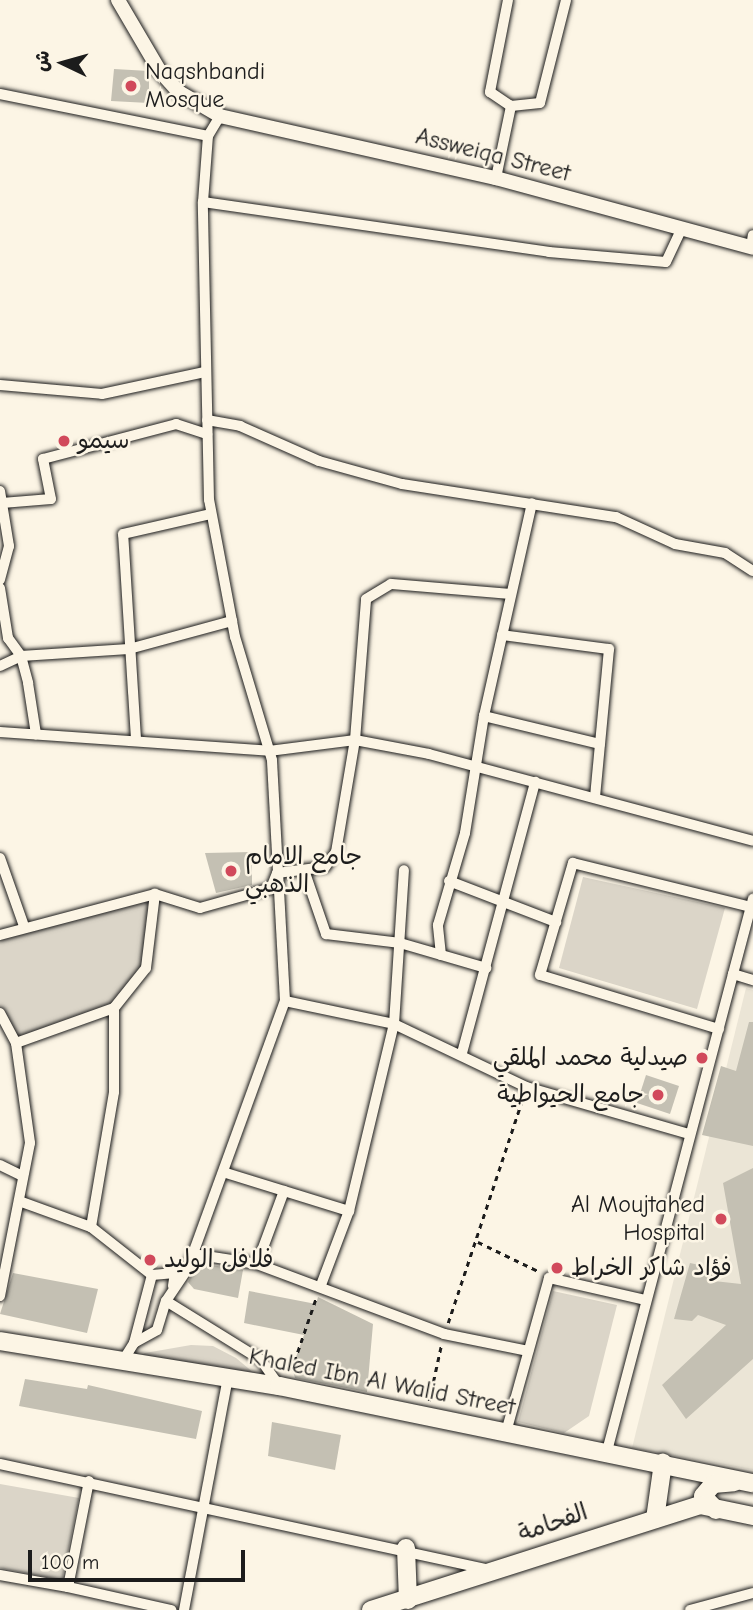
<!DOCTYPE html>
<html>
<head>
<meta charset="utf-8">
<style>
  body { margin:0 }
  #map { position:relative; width:753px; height:1610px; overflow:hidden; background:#fcf5e5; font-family:"Comic Neue","Playpen Sans Arabic",sans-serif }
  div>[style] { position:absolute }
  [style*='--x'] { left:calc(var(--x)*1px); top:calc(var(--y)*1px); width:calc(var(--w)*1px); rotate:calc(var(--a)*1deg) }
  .built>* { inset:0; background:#ebe5d6 }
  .green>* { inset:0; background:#dbd5c8 }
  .building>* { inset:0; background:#c4c0b3 }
  .path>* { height:2.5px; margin-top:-1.25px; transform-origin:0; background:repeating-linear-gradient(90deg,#1c1c1c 0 5px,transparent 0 10px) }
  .roads { filter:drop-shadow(0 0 2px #1c1c1c) drop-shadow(0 0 2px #1c1c1c) }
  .minor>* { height:10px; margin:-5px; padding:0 5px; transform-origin:5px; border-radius:5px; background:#fcf5e5 }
  .tertiary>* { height:14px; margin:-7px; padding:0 7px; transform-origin:7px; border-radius:7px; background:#fcf5e5 }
  .primary>* { height:18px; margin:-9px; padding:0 9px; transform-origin:9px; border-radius:9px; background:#fcf5e5 }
  .dots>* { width:19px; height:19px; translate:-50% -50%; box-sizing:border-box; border:4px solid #fcf5e5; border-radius:50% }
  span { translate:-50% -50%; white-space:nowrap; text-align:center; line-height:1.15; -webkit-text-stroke:5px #fcf5e5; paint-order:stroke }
  .poi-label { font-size:24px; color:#1c1c1c }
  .left { translate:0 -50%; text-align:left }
  .right { translate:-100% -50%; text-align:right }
  .street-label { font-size:24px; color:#1c1c1c }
  .north { position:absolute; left:28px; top:28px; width:70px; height:70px; -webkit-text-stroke:5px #fcf5e5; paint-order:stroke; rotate:275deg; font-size:19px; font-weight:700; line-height:28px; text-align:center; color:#1c1c1c }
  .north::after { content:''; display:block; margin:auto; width:24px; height:32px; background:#1c1c1c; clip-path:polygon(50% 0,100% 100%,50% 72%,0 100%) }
  .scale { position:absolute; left:28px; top:1550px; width:217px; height:32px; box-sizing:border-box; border:4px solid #1c1c1c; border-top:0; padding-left:9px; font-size:21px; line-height:24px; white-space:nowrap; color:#1c1c1c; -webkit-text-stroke:5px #fcf5e5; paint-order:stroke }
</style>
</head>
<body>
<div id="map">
  <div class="built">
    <div style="clip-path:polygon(746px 988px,753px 990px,753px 1470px,632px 1448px)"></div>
  </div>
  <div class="green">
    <div style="clip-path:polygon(583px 877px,725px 908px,697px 1009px,559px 968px)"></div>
    <div style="clip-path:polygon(155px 897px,146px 968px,114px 1008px,15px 1041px,0 1013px,0 936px)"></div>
    <div style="clip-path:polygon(553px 1291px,617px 1305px,589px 1416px,564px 1433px,518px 1422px)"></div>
    <div style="clip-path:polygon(191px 1345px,213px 1346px,236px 1358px,267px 1384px,133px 1360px,145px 1353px)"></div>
    <div style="clip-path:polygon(0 1484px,79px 1498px,62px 1580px,0 1568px)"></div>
  </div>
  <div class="building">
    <div style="clip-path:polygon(114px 69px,149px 71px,149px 103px,111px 101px)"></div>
    <div style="clip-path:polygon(252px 852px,252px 885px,216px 893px,205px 853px)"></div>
    <div style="clip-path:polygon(749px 1022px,753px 1022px,753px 1146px,702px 1135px,721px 1066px,736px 1071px)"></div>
    <div style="clip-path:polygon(646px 1075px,679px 1086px,670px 1114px,637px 1103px)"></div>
    <div style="clip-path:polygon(753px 1168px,753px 1359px,686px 1419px,662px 1385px,726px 1325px,698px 1315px,692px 1321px,674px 1319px,690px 1263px,713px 1268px,714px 1281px,741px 1284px,723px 1183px)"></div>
    <div style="clip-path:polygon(198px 1263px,243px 1270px,238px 1298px,194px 1289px,188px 1282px)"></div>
    <div style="clip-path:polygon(13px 1273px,98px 1289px,87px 1333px,0 1314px)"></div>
    <div style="clip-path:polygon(249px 1291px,316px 1304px,318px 1297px,373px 1324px,367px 1392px,295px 1378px,292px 1368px,304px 1335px,244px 1323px)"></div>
    <div style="clip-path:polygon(25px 1379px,87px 1389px,88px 1385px,202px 1411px,196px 1439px,19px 1406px)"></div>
    <div style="clip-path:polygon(272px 1422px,341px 1435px,335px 1470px,268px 1456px)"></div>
  </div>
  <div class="path">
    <div style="--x:478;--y:1242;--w:67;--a:25.8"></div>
    <div style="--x:448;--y:1323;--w:238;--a:-71.6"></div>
    <div style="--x:291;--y:1371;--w:77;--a:-71.1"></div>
    <div style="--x:429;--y:1401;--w:56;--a:-77.7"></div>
  </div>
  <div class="roads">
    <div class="minor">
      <div style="--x:508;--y:0;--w:94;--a:101.1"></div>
      <div style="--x:490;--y:92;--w:25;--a:34"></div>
      <div style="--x:511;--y:106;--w:29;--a:-6"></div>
      <div style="--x:540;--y:103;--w:106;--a:-75.8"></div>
      <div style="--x:0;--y:94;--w:212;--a:11.4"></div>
      <div style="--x:208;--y:136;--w:23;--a:-59"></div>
      <div style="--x:496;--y:178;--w:74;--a:-78.2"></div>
      <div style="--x:203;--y:202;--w:350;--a:8.2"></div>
      <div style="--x:549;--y:252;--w:117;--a:4.9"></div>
      <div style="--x:666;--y:262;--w:38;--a:-65"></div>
      <div style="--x:751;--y:247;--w:12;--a:-81"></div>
      <div style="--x:0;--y:385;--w:102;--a:5"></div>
      <div style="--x:102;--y:394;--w:105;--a:-12.1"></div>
      <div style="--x:207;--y:420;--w:34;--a:10"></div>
      <div style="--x:240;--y:426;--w:86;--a:23.9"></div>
      <div style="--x:319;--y:461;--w:86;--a:15.5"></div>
      <div style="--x:402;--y:484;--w:217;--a:8.8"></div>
      <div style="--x:616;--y:517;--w:65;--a:24.6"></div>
      <div style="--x:675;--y:544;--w:51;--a:10.2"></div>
      <div style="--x:725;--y:553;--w:33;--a:33"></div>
      <div style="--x:0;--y:491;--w:56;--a:80.7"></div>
      <div style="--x:9;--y:546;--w:35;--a:105"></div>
      <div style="--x:2;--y:503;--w:49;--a:-4.7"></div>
      <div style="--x:51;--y:499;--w:41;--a:-101.3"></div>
      <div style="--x:43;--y:459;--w:138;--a:-14.7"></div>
      <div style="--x:176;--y:424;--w:33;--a:18"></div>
      <div style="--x:0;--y:588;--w:51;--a:80.9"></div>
      <div style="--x:8;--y:638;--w:22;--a:54"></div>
      <div style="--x:21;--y:656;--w:28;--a:75"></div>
      <div style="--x:28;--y:683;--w:52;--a:81.1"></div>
      <div style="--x:502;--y:635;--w:108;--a:7.5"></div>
      <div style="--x:609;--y:649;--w:149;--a:95.4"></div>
      <div style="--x:0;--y:666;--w:23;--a:-25"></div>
      <div style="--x:21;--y:656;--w:108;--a:-3.7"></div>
      <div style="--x:129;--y:649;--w:107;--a:-15.2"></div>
      <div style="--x:484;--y:716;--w:119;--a:13.6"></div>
      <div style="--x:0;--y:732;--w:270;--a:4"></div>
      <div style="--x:269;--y:751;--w:87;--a:-7.3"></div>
      <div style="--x:355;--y:740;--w:75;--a:10.7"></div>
      <div style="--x:429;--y:754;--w:335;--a:15"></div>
      <div style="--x:136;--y:739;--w:205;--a:-93.6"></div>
      <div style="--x:123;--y:534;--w:90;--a:-12.8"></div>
      <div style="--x:0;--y:858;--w:72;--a:70.6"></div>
      <div style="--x:304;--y:870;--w:68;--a:71"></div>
      <div style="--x:326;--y:934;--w:75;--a:6.9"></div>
      <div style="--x:400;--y:943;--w:90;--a:16.2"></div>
      <div style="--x:449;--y:881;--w:115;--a:21"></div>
      <div style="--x:0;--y:935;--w:160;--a:-14.8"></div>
      <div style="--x:155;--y:894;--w:47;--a:17.3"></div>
      <div style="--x:200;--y:908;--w:74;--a:-15.7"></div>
      <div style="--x:271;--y:888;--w:16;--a:-68"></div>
      <div style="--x:277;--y:873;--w:48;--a:-7.1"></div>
      <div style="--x:325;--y:867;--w:19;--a:-54"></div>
      <div style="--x:336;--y:852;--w:114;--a:-80.4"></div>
      <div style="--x:355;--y:740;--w:141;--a:-85.5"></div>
      <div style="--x:366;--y:599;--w:29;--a:-31"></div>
      <div style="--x:391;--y:584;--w:118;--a:4.8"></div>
      <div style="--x:441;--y:955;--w:30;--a:-96"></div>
      <div style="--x:438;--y:925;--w:96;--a:-73.6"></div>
      <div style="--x:465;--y:833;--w:119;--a:-80.8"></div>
      <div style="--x:484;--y:716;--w:218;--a:-77.3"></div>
      <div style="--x:733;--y:974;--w:78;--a:-75.1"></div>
      <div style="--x:285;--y:1001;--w:111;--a:11.9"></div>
      <div style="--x:394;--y:1024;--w:146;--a:25.5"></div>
      <div style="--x:526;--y:1087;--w:170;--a:16.1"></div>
      <div style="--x:0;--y:1013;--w:34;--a:62"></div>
      <div style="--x:16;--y:1043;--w:101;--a:82"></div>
      <div style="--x:30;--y:1143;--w:156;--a:101.1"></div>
      <div style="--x:719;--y:1029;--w:187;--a:-163.2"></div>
      <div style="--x:540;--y:975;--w:117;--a:-73.6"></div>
      <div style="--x:573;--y:863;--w:183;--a:13.9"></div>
      <div style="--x:16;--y:1043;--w:104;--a:-19.7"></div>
      <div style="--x:114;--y:1008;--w:51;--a:-51.3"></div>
      <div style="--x:146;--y:968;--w:75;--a:-83.1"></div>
      <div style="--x:462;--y:1053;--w:281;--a:-74.9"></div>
      <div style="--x:0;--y:1165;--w:25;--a:26"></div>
      <div style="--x:226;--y:1173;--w:129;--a:17.2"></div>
      <div style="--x:19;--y:1201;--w:77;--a:19.9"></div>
      <div style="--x:91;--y:1227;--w:78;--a:38.2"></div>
      <div style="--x:91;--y:1227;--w:137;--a:-80.3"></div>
      <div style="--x:114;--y:1092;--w:84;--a:-90"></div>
      <div style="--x:193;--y:1254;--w:65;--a:8.9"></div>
      <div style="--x:257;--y:1264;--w:200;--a:20.5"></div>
      <div style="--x:444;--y:1334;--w:86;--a:11.4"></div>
      <div style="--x:257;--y:1264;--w:78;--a:-69.7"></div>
      <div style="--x:321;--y:1285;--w:79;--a:-69.3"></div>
      <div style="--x:349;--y:1211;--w:192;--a:-76.5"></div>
      <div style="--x:394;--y:1024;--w:154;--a:-86.3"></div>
      <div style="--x:166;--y:1301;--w:112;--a:31.8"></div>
      <div style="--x:261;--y:1360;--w:32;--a:55"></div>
      <div style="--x:134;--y:1343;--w:70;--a:-75.2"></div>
      <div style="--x:152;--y:1275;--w:23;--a:-5"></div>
      <div style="--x:175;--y:1273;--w:13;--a:99"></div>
      <div style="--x:124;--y:1359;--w:19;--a:-58"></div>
      <div style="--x:134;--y:1343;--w:26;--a:-29"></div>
      <div style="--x:157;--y:1330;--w:30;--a:-73"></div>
      <div style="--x:166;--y:1301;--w:37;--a:-56"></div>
      <div style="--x:187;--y:1270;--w:286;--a:-70"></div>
      <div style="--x:285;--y:1001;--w:241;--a:-93.1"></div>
      <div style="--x:272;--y:760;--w:128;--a:-106.7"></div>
      <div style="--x:235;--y:637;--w:139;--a:-100.7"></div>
      <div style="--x:209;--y:500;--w:298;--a:-91.2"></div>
      <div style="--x:203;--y:202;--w:66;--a:-85.7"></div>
      <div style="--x:506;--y:1432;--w:160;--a:-74.4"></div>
      <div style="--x:549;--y:1278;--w:99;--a:12.8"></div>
      <div style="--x:607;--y:1451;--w:493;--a:-75.2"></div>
      <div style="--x:733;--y:974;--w:21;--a:17"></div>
      <div style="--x:0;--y:1464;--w:501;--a:12.21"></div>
      <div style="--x:0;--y:1575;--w:69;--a:10"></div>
      <div style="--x:68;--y:1587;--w:108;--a:-78.8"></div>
      <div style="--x:68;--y:1587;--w:106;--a:12.6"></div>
      <div style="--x:184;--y:1610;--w:237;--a:-79.3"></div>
      <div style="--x:690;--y:1610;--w:65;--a:-15.1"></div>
    </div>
    <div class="tertiary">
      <div style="--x:118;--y:0;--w:81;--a:59.6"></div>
      <div style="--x:159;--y:70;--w:30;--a:48"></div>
      <div style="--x:179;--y:92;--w:48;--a:30.3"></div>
      <div style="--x:220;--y:116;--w:283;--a:12.7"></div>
      <div style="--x:496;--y:178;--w:266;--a:15.2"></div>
    </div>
    <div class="primary">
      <div style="--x:0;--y:1341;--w:283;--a:9.2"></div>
      <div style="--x:279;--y:1386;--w:484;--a:11.6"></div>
      <div style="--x:716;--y:1510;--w:19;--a:-133"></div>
      <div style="--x:703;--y:1496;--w:16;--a:-50"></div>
      <div style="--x:713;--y:1484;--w:21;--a:-5"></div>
      <div style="--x:655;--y:1519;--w:57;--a:-81.9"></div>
      <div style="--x:406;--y:1548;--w:52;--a:87.8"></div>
      <div style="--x:371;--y:1610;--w:345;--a:-17.7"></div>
      <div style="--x:700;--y:1505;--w:54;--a:11.7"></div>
    </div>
  </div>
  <div class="dots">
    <div style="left:131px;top:86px;background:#d1495b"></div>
    <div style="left:64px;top:441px;background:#d1495b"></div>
    <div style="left:231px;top:871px;background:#d1495b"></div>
    <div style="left:702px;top:1058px;background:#d1495b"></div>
    <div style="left:658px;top:1095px;background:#d1495b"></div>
    <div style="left:721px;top:1219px;background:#d1495b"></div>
    <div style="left:150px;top:1260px;background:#d1495b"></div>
    <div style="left:557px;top:1268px;background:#d1495b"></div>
  </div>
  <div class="poi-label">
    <span class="left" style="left:145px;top:86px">Naqshbandi<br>Mosque</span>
    <span class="left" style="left:78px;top:441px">سيمو</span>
    <span class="left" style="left:245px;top:871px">جامع الامام<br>الذهبي</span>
    <span class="right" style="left:688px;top:1058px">صيدلية محمد الملقي</span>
    <span class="right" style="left:644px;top:1095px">جامع الحيواطية</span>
    <span class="right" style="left:705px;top:1219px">Al Moujtahed<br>Hospital</span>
    <span class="left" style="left:164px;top:1260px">فلافل الوليد</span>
    <span class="left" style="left:571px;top:1268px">فؤاد شاكر الخراط</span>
  </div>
  <div class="street-label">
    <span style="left:493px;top:155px;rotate:14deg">Assweiqa Street</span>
    <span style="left:382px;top:1382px;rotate:11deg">Khaled Ibn Al Walid Street</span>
    <span style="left:553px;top:1523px;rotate:-19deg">الفحامة</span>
  </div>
  <div class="north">ش</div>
  <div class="scale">100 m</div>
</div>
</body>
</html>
